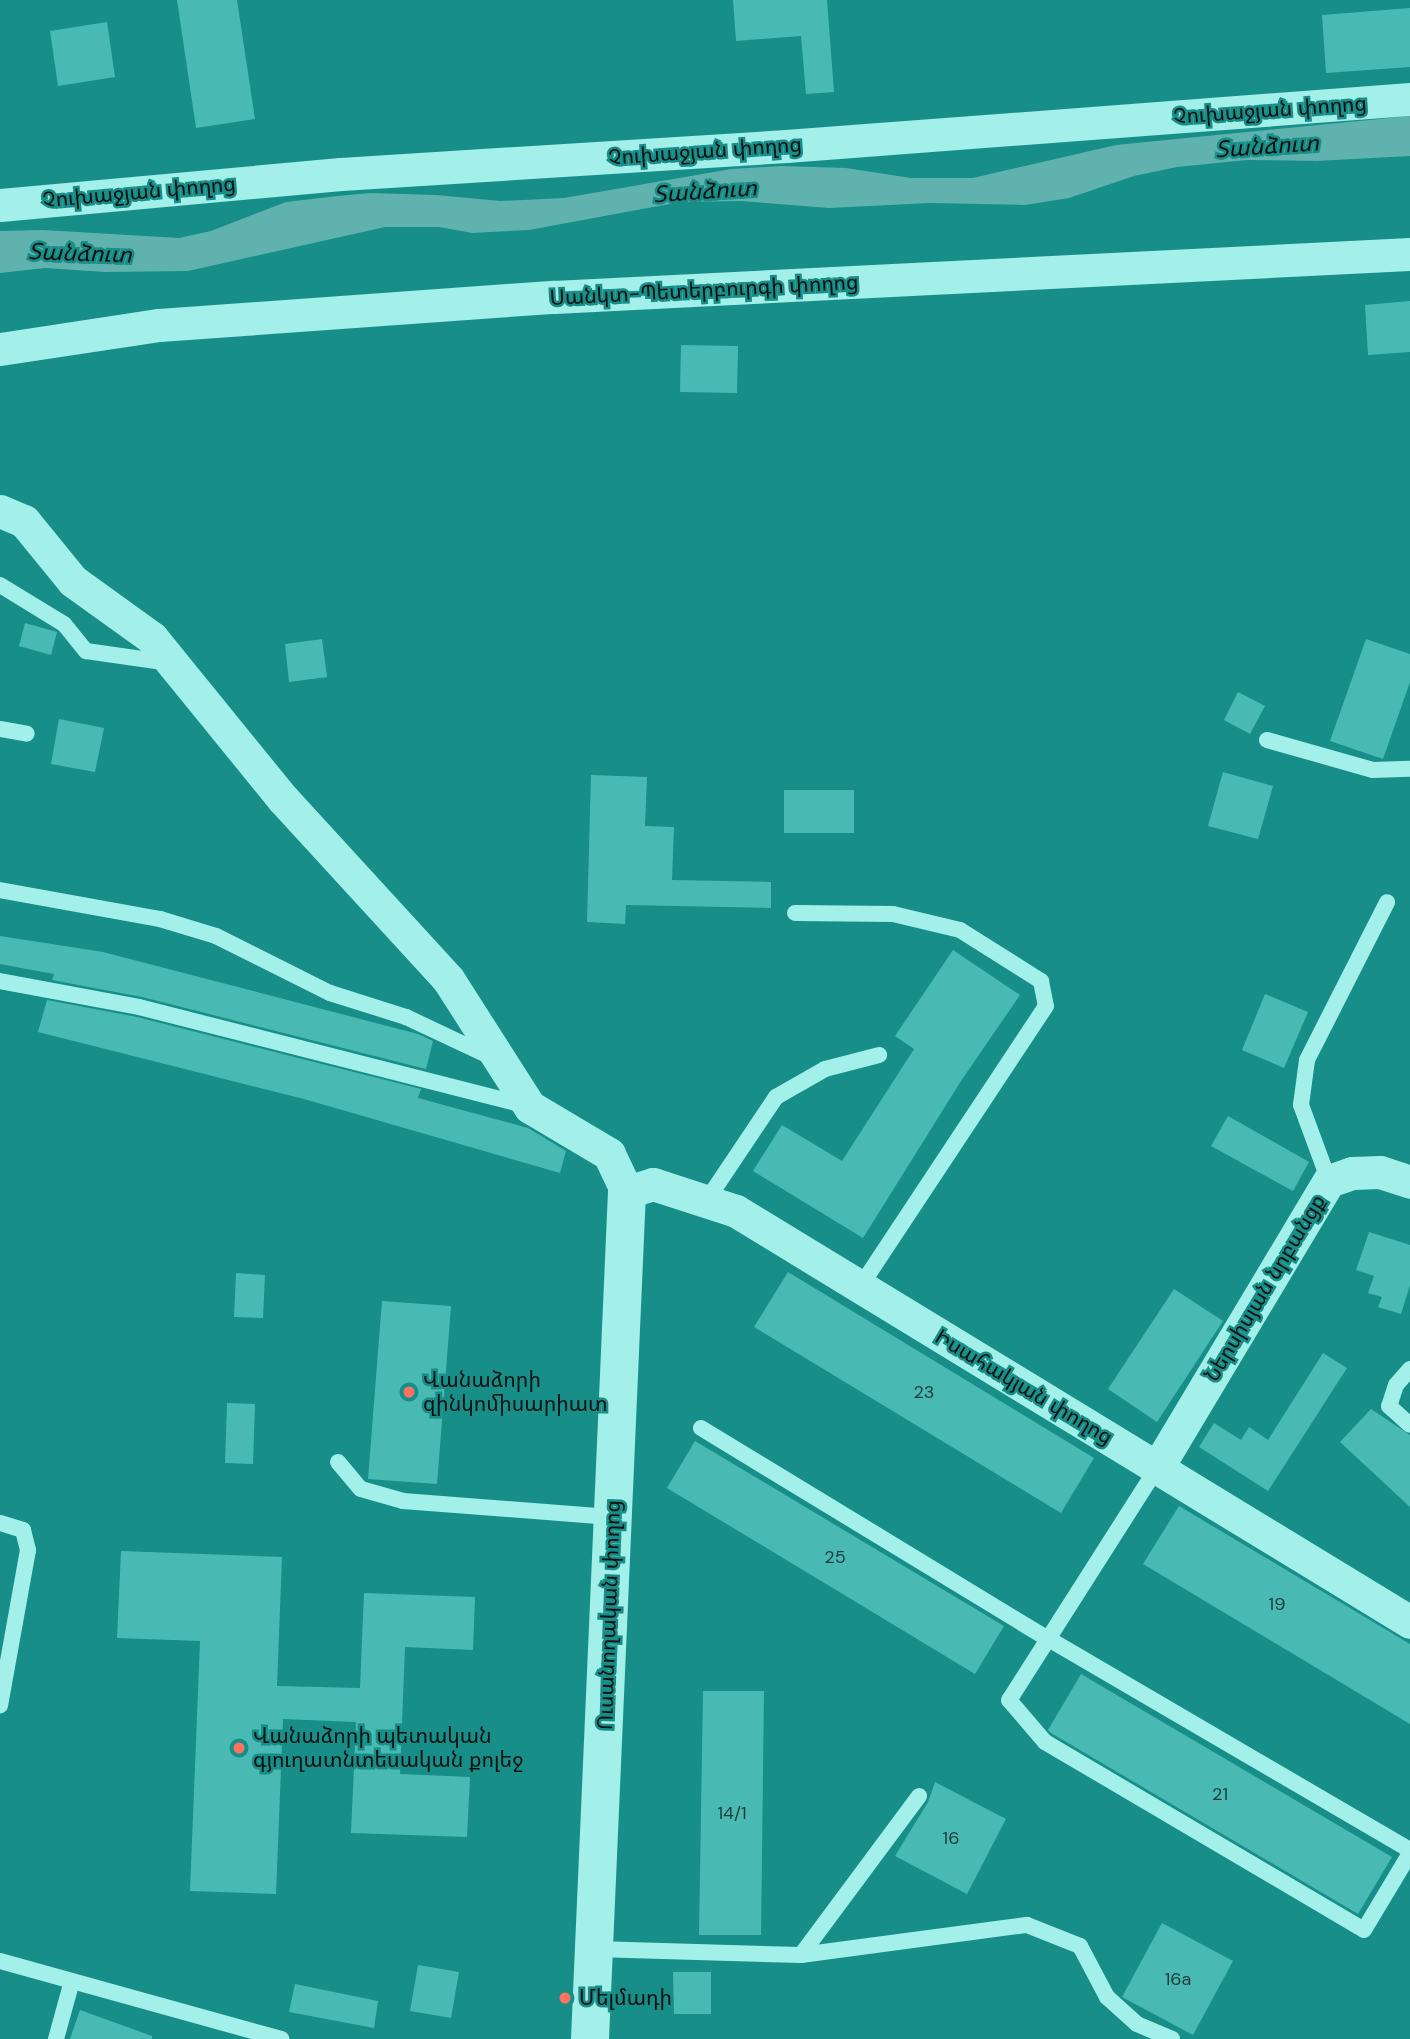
<!DOCTYPE html>
<html>
<head>
<meta charset="utf-8">
<style>
  body { margin:0 }
  #map { position:relative; width:1410px; height:2039px; overflow:hidden; background:#178e88; font-family:"DM Sans","Noto Sans Armenian",sans-serif }
  div>[style] { position:absolute }
  [style*='--x'] { left:calc(var(--x)*1px); top:calc(var(--y)*1px); width:calc(var(--w)*1px); rotate:calc(var(--a)*1deg) }
  .water>* { inset:0; background:#5fb2ad }
  .building>* { inset:0; background:#48bab3 }
  .service>* { height:16px; margin:-8px; padding:0 8px; transform-origin:8px; border-radius:8px; background:#a3efea }
  .minor>* { height:33px; margin:-16.5px; padding:0 16.5px; transform-origin:16.5px; border-radius:16.5px; background:#a3efea }
  .tertiary>* { height:38px; margin:-19px; padding:0 19px; transform-origin:19px; border-radius:19px; background:#a3efea }
  .dots>* { width:19px; height:19px; translate:-50% -50%; box-sizing:border-box; border:4px solid #178e88; border-radius:50% }
  span { translate:-50% -50%; white-space:nowrap; text-align:center; line-height:1.15; -webkit-text-stroke:5px #178e88; paint-order:stroke }
  .number-label { font-size:18px; color:#1f3b3a }
  .number-label span { -webkit-text-stroke-width:0 }
  .street-label { font-size:21px; color:#111 }
  .poi-label { font-size:21px; color:#111 }
  .left { translate:0 -50%; text-align:left }
  .water-label { font-size:23px; color:#111; font-style:italic }
</style>
</head>
<body>
<div id="map">
  <div class="water">
    <div style="clip-path:polygon(1410px 116px,1410px 156px,1316px 161px,1247px 160px,1177px 167px,1134px 176px,1069px 198px,1025px 205px,930px 203px,829px 208px,741px 201px,680px 202px,529px 230px,472px 233px,439px 227px,385px 227px,188px 271px,105px 272px,45px 268px,0 273px,0 231px,43px 230px,179px 238px,211px 231px,286px 202px,338px 196px,370px 193px,436px 195px,500px 201px,564px 198px,731px 169px,782px 166px,846px 168px,911px 178px,973px 178px,1116px 145px)"></div>
  </div>
  <div class="building">
    <div style="clip-path:polygon(177px 0,237px 0,255px 119px,196px 128px)"></div>
    <div style="clip-path:polygon(733px 0,827px 0,834px 92px,806px 94px,801px 36px,736px 41px)"></div>
    <div style="clip-path:polygon(1410px 8px,1410px 67px,1326px 73px,1322px 15px)"></div>
    <div style="clip-path:polygon(107px 22px,115px 77px,58px 86px,50px 31px)"></div>
    <div style="clip-path:polygon(1410px 301px,1410px 352px,1368px 355px,1365px 305px)"></div>
    <div style="clip-path:polygon(681px 345px,738px 346px,737px 393px,680px 392px)"></div>
    <div style="clip-path:polygon(25px 623px,57px 632px,51px 655px,19px 646px)"></div>
    <div style="clip-path:polygon(322px 639px,327px 677px,289px 682px,285px 644px)"></div>
    <div style="clip-path:polygon(1366px 639px,1410px 654px,1410px 682px,1383px 759px,1330px 741px)"></div>
    <div style="clip-path:polygon(1238px 692px,1265px 706px,1250px 734px,1224px 720px)"></div>
    <div style="clip-path:polygon(59px 719px,104px 728px,95px 772px,51px 764px)"></div>
    <div style="clip-path:polygon(1223px 772px,1273px 786px,1258px 839px,1208px 826px)"></div>
    <div style="clip-path:polygon(591px 775px,647px 777px,645px 826px,674px 827px,672px 880px,771px 882px,771px 908px,626px 905px,625px 924px,587px 922px)"></div>
    <div style="clip-path:polygon(784px 790px,854px 790px,854px 833px,784px 833px)"></div>
    <div style="clip-path:polygon(0 936px,103px 952px,418px 1034px,433px 1041px,426px 1069px,142px 997px,52px 980px,54px 974px,0 964px)"></div>
    <div style="clip-path:polygon(953px 950px,1020px 995px,961px 1081px,863px 1238px,753px 1171px,782px 1125px,842px 1161px,914px 1049px,895px 1036px)"></div>
    <div style="clip-path:polygon(1265px 994px,1308px 1012px,1284px 1068px,1242px 1050px)"></div>
    <div style="clip-path:polygon(47px 1000px,137px 1017px,421px 1089px,418px 1098px,528px 1128px,566px 1151px,560px 1173px,304px 1099px,38px 1032px)"></div>
    <div style="clip-path:polygon(1228px 1116px,1309px 1162px,1293px 1191px,1211px 1146px)"></div>
    <div style="clip-path:polygon(1369px 1232px,1410px 1245px,1410px 1285px,1401px 1314px,1378px 1307px,1382px 1297px,1368px 1293px,1374px 1276px,1356px 1270px)"></div>
    <div style="clip-path:polygon(788px 1272px,1094px 1458px,1061px 1513px,754px 1327px)"></div>
    <div style="clip-path:polygon(236px 1273px,265px 1275px,263px 1318px,234px 1317px)"></div>
    <div style="clip-path:polygon(1174px 1289px,1223px 1321px,1157px 1422px,1108px 1389px)"></div>
    <div style="clip-path:polygon(382px 1301px,451px 1306px,437px 1484px,368px 1479px)"></div>
    <div style="clip-path:polygon(1323px 1353px,1347px 1368px,1268px 1491px,1199px 1447px,1214px 1423px,1241px 1440px,1249px 1427px,1268px 1440px)"></div>
    <div style="clip-path:polygon(227px 1403px,255px 1404px,253px 1464px,225px 1463px)"></div>
    <div style="clip-path:polygon(1371px 1409px,1410px 1435px,1410px 1507px,1340px 1442px)"></div>
    <div style="clip-path:polygon(695px 1441px,1004px 1626px,975px 1674px,667px 1488px)"></div>
    <div style="clip-path:polygon(1179px 1506px,1410px 1644px,1410px 1724px,1143px 1564px)"></div>
    <div style="clip-path:polygon(121px 1551px,282px 1557px,277px 1686px,360px 1688px,364px 1593px,475px 1597px,473px 1650px,405px 1647px,400px 1774px,470px 1777px,467px 1837px,351px 1833px,356px 1722px,283px 1719px,276px 1894px,190px 1891px,200px 1641px,117px 1638px)"></div>
    <div style="clip-path:polygon(1081px 1674px,1392px 1857px,1358px 1914px,1051px 1733px,1048px 1730px)"></div>
    <div style="clip-path:polygon(703px 1691px,764px 1691px,761px 1935px,699px 1935px)"></div>
    <div style="clip-path:polygon(935px 1782px,1006px 1819px,967px 1894px,895px 1856px,928px 1802px)"></div>
    <div style="clip-path:polygon(1162px 1923px,1233px 1961px,1193px 2035px,1122px 1997px)"></div>
    <div style="clip-path:polygon(418px 1965px,459px 1972px,451px 2018px,410px 2011px)"></div>
    <div style="clip-path:polygon(673px 1972px,711px 1972px,711px 2014px,674px 2014px)"></div>
    <div style="clip-path:polygon(295px 1984px,378px 2001px,374px 2028px,289px 2012px)"></div>
    <div style="clip-path:polygon(80px 2010px,152px 2036px,152px 2039px,70px 2039px)"></div>
  </div>
  <div class="service">
    <div style="--x:0;--y:585;--w:75;--a:31.4"></div>
    <div style="--x:64;--y:624;--w:35;--a:51"></div>
    <div style="--x:86;--y:651;--w:85;--a:8.1"></div>
    <div style="--x:0;--y:729;--w:27;--a:10"></div>
    <div style="--x:1267;--y:740;--w:110;--a:15.8"></div>
    <div style="--x:1373;--y:770;--w:37;--a:-2"></div>
    <div style="--x:0;--y:890;--w:163;--a:10.3"></div>
    <div style="--x:160;--y:919;--w:59;--a:16.9"></div>
    <div style="--x:216;--y:936;--w:127;--a:26.6"></div>
    <div style="--x:330;--y:993;--w:80;--a:17.5"></div>
    <div style="--x:406;--y:1017;--w:96;--a:25.2"></div>
    <div style="--x:795;--y:913;--w:98;--a:0.6"></div>
    <div style="--x:893;--y:914;--w:69;--a:13.4"></div>
    <div style="--x:960;--y:930;--w:96;--a:32.2"></div>
    <div style="--x:1041;--y:981;--w:25;--a:79"></div>
    <div style="--x:1046;--y:1006;--w:337;--a:123.5"></div>
    <div style="--x:0;--y:981;--w:141;--a:10.6"></div>
    <div style="--x:139;--y:1007;--w:397;--a:14.3"></div>
    <div style="--x:1329;--y:1181;--w:81;--a:-110.2"></div>
    <div style="--x:1301;--y:1105;--w:45;--a:-82.4"></div>
    <div style="--x:1307;--y:1060;--w:177;--a:-63.1"></div>
    <div style="--x:707;--y:1200;--w:124;--a:-56.2"></div>
    <div style="--x:776;--y:1097;--w:56;--a:-29.7"></div>
    <div style="--x:825;--y:1069;--w:56;--a:-14.5"></div>
    <div style="--x:1410;--y:1369;--w:21;--a:131"></div>
    <div style="--x:1396;--y:1385;--w:22;--a:108"></div>
    <div style="--x:1389;--y:1406;--w:28;--a:42"></div>
    <div style="--x:701;--y:1428;--w:405;--a:31.3"></div>
    <div style="--x:1047;--y:1638;--w:420;--a:30.3"></div>
    <div style="--x:338;--y:1462;--w:35;--a:50"></div>
    <div style="--x:361;--y:1489;--w:44;--a:15.9"></div>
    <div style="--x:403;--y:1501;--w:211;--a:4.4"></div>
    <div style="--x:1157;--y:1468;--w:275;--a:122.5"></div>
    <div style="--x:1009;--y:1700;--w:55;--a:49.4"></div>
    <div style="--x:1045;--y:1742;--w:370;--a:30.5"></div>
    <div style="--x:1364;--y:1930;--w:90;--a:-59.1"></div>
    <div style="--x:0;--y:1523;--w:24;--a:17"></div>
    <div style="--x:23;--y:1530;--w:21;--a:76"></div>
    <div style="--x:28;--y:1550;--w:158;--a:100.2"></div>
    <div style="--x:595;--y:1949;--w:206;--a:1.7"></div>
    <div style="--x:801;--y:1955;--w:228;--a:-7.6"></div>
    <div style="--x:1027;--y:1925;--w:57;--a:21.6"></div>
    <div style="--x:1080;--y:1946;--w:58;--a:62.1"></div>
    <div style="--x:1107;--y:1997;--w:40;--a:42"></div>
    <div style="--x:1137;--y:2024;--w:38;--a:23"></div>
    <div style="--x:801;--y:1955;--w:198;--a:-53.4"></div>
    <div style="--x:0;--y:1961;--w:292;--a:15.5"></div>
    <div style="--x:56;--y:2039;--w:60;--a:-74.6"></div>
  </div>
  <div class="minor">
    <div style="--x:0;--y:205;--w:342;--a:-5.2"></div>
    <div style="--x:341;--y:174;--w:446;--a:-3.6"></div>
    <div style="--x:786;--y:146;--w:626;--a:-4.31"></div>
    <div style="--x:0;--y:349;--w:161;--a:-8.6"></div>
    <div style="--x:159;--y:325;--w:396;--a:-4.1"></div>
    <div style="--x:554;--y:297;--w:857;--a:-2.88"></div>
    <div style="--x:0;--y:511;--w:26;--a:23"></div>
    <div style="--x:24;--y:521;--w:77;--a:50.8"></div>
    <div style="--x:73;--y:581;--w:97;--a:35.8"></div>
    <div style="--x:152;--y:638;--w:208;--a:50.9"></div>
    <div style="--x:283;--y:799;--w:244;--a:47.5"></div>
    <div style="--x:448;--y:979;--w:152;--a:57.4"></div>
    <div style="--x:530;--y:1107;--w:92;--a:30.7"></div>
    <div style="--x:609;--y:1154;--w:42;--a:64.7"></div>
    <div style="--x:627;--y:1192;--w:27;--a:-17"></div>
    <div style="--x:653;--y:1184;--w:87;--a:18"></div>
    <div style="--x:736;--y:1211;--w:789;--a:31.37"></div>
    <div style="--x:1157;--y:1468;--w:335;--a:-59.1"></div>
    <div style="--x:1329;--y:1181;--w:24;--a:-19"></div>
    <div style="--x:1352;--y:1173;--w:28;--a:-2"></div>
    <div style="--x:1380;--y:1172;--w:32;--a:18"></div>
  </div>
  <div class="tertiary">
    <div style="--x:590;--y:2039;--w:848;--a:-87.5"></div>
  </div>
  <div class="dots">
    <div style="left:409px;top:1392px;background:#ff7161"></div>
    <div style="left:239px;top:1748px;background:#ff7161"></div>
    <div style="left:565px;top:1998px;background:#ff7161"></div>
  </div>
  <div class="number-label">
    <span style="left:924px;top:1392px">23</span>
    <span style="left:835px;top:1557px">25</span>
    <span style="left:1277px;top:1604px">19</span>
    <span style="left:1220px;top:1794px">21</span>
    <span style="left:732px;top:1813px">14/1</span>
    <span style="left:951px;top:1838px">16</span>
    <span style="left:1178px;top:1979px">16a</span>
  </div>
  <div class="street-label">
    <span style="left:1270px;top:110px;rotate:-4deg">Չուխաջյան փողոց</span>
    <span style="left:705px;top:151px;rotate:-4deg">Չուխաջյան փողոց</span>
    <span style="left:139px;top:192px;rotate:-5deg">Չուխաջյան փողոց</span>
    <span style="left:704px;top:290px;rotate:-3deg">Սանկտ-Պետերբուրգի փողոց</span>
    <span style="left:1265px;top:1288px;rotate:-59deg">Ներսիսյան նրբանցք</span>
    <span style="left:1024px;top:1387px;rotate:31deg">Իսահակյան փողոց</span>
    <span style="left:609px;top:1615px;rotate:-88deg">Ուսանողական փողոց</span>
  </div>
  <div class="poi-label">
    <span class="left" style="left:423px;top:1392px">Վանաձորի<br>զինկոմիսարիատ</span>
    <span class="left" style="left:253px;top:1748px">Վանաձորի պետական<br>գյուղատնտեսական քոլեջ</span>
    <span class="left" style="left:579px;top:1998px">Մելմադի</span>
  </div>
  <div class="water-label">
    <span style="left:1267px;top:146px;rotate:-4deg">Տանձուտ</span>
    <span style="left:705px;top:191px;rotate:-4deg">Տանձուտ</span>
    <span style="left:80px;top:253px;rotate:2deg">Տանձուտ</span>
  </div>
</div>
</body>
</html>
